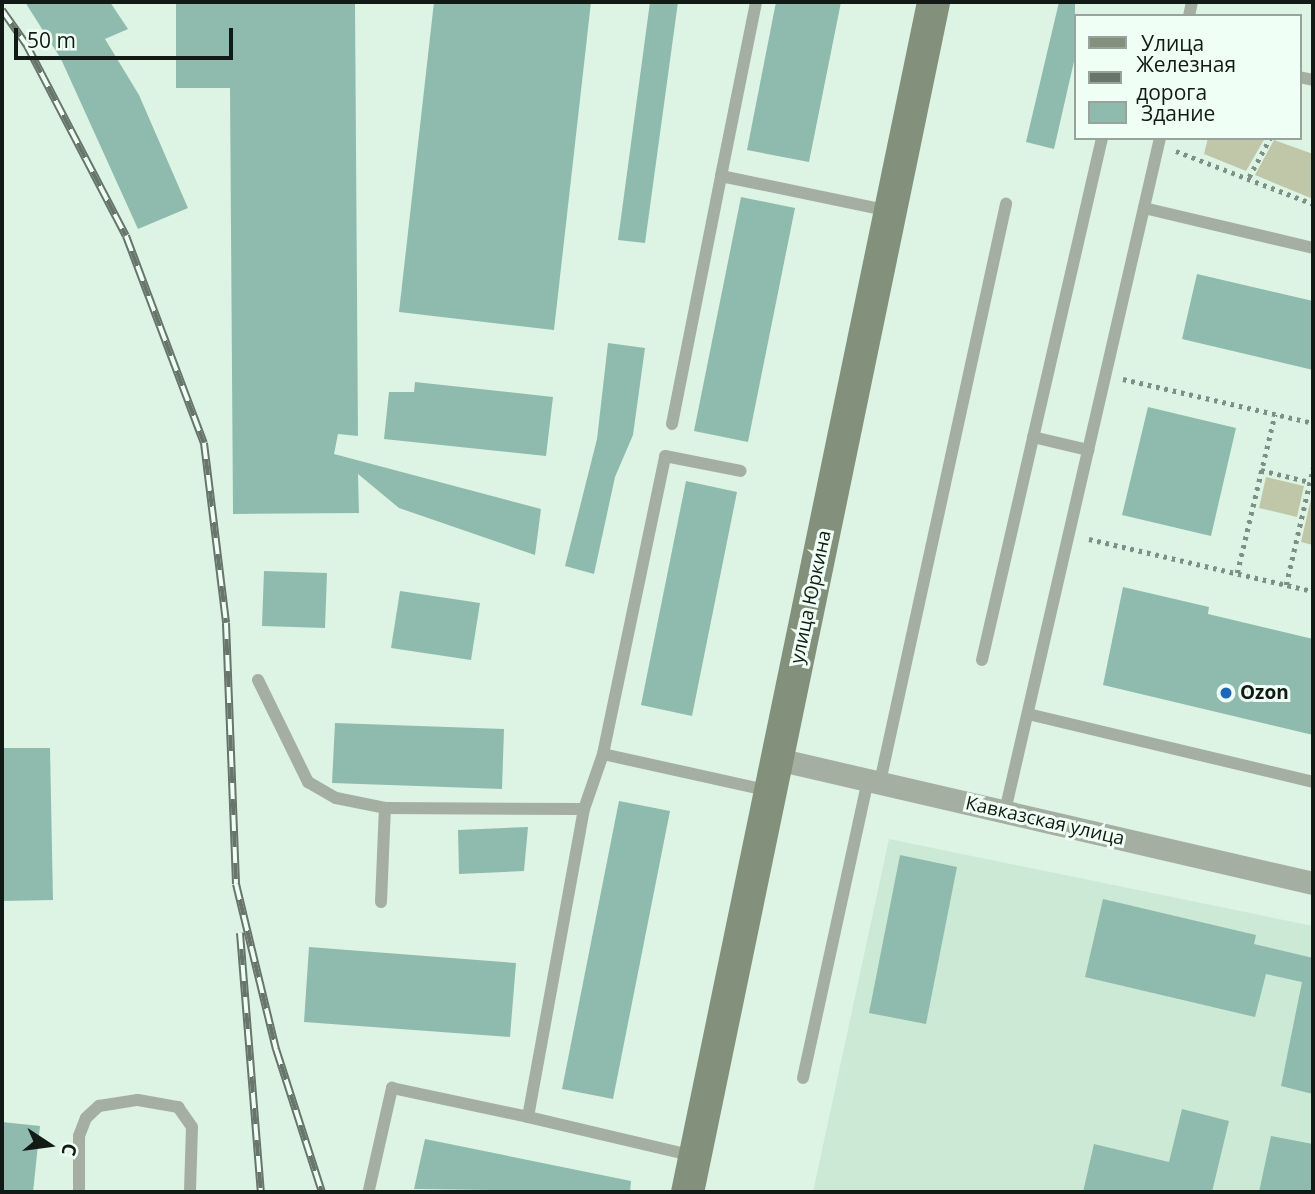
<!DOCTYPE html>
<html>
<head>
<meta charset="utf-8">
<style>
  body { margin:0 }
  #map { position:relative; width:1315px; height:1194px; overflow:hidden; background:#ddf4e4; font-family:"Open Sans",sans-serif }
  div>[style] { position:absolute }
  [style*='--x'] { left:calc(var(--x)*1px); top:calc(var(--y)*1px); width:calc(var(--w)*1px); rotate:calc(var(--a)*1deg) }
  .built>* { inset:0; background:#cbe9d4 }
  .green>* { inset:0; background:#c0c6a8 }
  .building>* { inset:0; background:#8fbbae }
  .path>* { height:4.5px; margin-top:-2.25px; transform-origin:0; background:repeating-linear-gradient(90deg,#7e8f83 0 3.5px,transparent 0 8.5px) }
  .lane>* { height:12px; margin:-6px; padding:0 6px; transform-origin:6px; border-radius:6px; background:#a5afa1 }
  .street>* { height:23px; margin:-11.5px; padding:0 11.5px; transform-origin:11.5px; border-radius:11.5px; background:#a5afa1 }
  .secondary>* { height:33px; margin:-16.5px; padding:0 16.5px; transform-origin:16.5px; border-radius:16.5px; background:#82907c }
  .rail>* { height:8px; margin-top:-4px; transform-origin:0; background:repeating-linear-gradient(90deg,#f0fff5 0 16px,#67756b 0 32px); box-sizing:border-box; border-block:2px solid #67756b }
  .dots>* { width:19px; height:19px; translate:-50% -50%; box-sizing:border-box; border:4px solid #f0fff5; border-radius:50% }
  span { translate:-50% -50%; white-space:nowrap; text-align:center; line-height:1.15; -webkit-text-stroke:6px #f0fff5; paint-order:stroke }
  .street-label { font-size:19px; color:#111a14 }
  .poi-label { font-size:19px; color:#111a14; font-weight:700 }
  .left { translate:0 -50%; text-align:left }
  .frame { position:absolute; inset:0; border:4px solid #111a14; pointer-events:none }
  .legend { position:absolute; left:1074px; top:14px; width:228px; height:126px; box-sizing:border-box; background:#f0fff5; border:2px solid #97a39b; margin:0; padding:9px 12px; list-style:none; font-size:21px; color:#111a14 }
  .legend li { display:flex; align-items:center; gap:14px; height:35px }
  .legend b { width:35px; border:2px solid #97a39b }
  .north { position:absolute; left:14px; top:1110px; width:70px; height:70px; -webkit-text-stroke:5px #f0fff5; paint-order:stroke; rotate:103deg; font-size:19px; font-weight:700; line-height:28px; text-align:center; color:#111a14 }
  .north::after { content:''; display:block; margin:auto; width:24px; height:32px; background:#111a14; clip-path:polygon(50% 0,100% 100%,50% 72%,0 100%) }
  .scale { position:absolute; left:14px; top:28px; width:219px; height:32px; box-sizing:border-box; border:4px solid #111a14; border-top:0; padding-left:9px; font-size:21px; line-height:24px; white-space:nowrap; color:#111a14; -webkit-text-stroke:5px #f0fff5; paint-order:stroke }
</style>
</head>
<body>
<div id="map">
  <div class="built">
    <div style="clip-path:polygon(889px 839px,1313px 926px,1313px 1192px,813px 1192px)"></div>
  </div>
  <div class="green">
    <div style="clip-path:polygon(1208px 138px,1265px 138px,1246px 171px,1204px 154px)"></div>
    <div style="clip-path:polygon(1274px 140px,1313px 154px,1313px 199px,1255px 175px)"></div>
    <div style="clip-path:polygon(1266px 477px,1304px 486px,1297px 517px,1259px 508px)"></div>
    <div style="clip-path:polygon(1313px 490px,1313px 545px,1301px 542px)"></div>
  </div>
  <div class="building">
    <div style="clip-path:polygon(25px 2px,110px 2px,128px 29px,105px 39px,139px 95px,188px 208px,138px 229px,61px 59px)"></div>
    <div style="clip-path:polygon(176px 2px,355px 2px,358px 436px,338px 434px,334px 454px,541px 509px,535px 555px,399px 508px,358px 474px,359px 513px,233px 514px,230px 88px,176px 88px)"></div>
    <div style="clip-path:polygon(434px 2px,591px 2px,554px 330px,399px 312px)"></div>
    <div style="clip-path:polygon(650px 2px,678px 2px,645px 243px,618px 240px)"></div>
    <div style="clip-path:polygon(776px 2px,841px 2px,809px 162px,747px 150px)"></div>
    <div style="clip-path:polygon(1059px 2px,1075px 2px,1075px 57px,1054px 149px,1026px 142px)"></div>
    <div style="clip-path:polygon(741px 197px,795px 208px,748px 442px,694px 431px)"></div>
    <div style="clip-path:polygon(1197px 274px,1313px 301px,1313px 370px,1182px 339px)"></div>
    <div style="clip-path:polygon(608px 343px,645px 348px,633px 435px,615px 477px,594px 574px,565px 566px,597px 439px)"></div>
    <div style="clip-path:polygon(415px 382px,553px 397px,546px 456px,384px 439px,389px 392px,414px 392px)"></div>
    <div style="clip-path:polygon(1148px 407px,1236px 428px,1211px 536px,1122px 515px)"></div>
    <div style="clip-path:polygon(686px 481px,737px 492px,692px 716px,641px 705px)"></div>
    <div style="clip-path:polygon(264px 571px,327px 573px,325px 628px,262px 626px)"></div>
    <div style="clip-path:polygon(1123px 587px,1209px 607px,1208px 614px,1313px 639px,1313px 735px,1103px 685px)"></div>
    <div style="clip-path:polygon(400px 591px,480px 603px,471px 660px,391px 648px)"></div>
    <div style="clip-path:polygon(335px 723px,504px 729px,502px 789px,332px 783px)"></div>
    <div style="clip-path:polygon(2px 748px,50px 748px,53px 900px,2px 901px)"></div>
    <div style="clip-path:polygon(619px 801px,670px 811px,613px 1099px,562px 1089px)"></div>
    <div style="clip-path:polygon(528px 827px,524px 871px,459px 874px,458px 830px)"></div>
    <div style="clip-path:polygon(900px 855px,957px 867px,926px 1024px,869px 1013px)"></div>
    <div style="clip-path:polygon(1103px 899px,1256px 935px,1254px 944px,1313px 958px,1313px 1094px,1281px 1086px,1302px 982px,1266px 974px,1255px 1017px,1085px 977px)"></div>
    <div style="clip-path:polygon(309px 947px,516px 963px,510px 1037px,304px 1022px)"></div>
    <div style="clip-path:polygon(1182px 1109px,1229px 1121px,1212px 1192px,1083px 1192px,1094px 1144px,1169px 1162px)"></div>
    <div style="clip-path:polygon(2px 1122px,40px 1126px,33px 1192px,2px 1192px)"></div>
    <div style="clip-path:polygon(1271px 1136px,1313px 1144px,1313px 1192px,1259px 1192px)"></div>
    <div style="clip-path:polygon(425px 1139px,631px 1181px,630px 1192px,414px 1189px)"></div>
  </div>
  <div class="path">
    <div style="--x:1176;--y:151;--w:147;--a:21.1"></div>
    <div style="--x:1249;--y:177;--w:44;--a:-61.7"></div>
    <div style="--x:1123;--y:379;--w:195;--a:13"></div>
    <div style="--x:1261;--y:470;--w:50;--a:13.8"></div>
    <div style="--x:1089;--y:539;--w:230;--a:13.1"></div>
    <div style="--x:1237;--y:573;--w:163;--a:-76.6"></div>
    <div style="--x:1286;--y:585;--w:120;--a:-77"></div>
  </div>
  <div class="lane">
    <div style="--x:1189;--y:16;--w:14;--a:-78"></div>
    <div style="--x:1299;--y:77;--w:14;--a:12"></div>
    <div style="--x:721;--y:176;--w:177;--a:-78.6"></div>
    <div style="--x:1144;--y:208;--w:174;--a:13.3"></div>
    <div style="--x:672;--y:424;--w:253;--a:-78.8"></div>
    <div style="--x:721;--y:176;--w:173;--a:11.7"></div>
    <div style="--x:1033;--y:437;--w:57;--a:13.3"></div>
    <div style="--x:982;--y:660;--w:536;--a:-77.05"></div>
    <div style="--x:258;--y:680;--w:114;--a:63.9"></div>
    <div style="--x:308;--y:782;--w:32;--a:30"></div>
    <div style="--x:336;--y:798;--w:50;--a:11.5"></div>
    <div style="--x:1028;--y:714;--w:293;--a:13.4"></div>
    <div style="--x:603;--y:754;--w:171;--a:12.5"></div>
    <div style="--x:880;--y:782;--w:592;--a:-77.7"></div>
    <div style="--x:1005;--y:811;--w:691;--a:-77.03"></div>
    <div style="--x:381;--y:902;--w:94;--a:-87.6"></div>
    <div style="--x:385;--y:808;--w:199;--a:0.3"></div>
    <div style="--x:803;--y:1078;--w:306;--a:-77.7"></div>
    <div style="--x:694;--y:1156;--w:171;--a:-166.8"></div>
    <div style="--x:528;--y:1117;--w:313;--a:-79.7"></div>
    <div style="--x:584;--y:809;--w:58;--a:-70.9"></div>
    <div style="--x:603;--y:754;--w:304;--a:-78.2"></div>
    <div style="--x:665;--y:456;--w:77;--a:11.2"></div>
    <div style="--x:369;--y:1190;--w:105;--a:-77.3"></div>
    <div style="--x:392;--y:1088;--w:139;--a:12"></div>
    <div style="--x:79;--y:1192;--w:56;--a:-90"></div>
    <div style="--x:79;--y:1136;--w:19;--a:-69"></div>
    <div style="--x:86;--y:1118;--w:18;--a:-43"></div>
    <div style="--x:99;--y:1106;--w:39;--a:-9"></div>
    <div style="--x:138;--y:1100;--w:41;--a:9.9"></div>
    <div style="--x:178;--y:1107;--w:24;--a:55"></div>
    <div style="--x:192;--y:1127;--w:65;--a:91.8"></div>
  </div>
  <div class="street">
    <div style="--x:777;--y:759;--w:550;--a:13.03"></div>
  </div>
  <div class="secondary">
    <div style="--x:687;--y:1192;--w:1215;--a:-78.32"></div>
  </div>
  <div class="rail">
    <div style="--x:2;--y:10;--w:42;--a:54.8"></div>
    <div style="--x:26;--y:44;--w:216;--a:62.5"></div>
    <div style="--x:126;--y:236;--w:221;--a:69.4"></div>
    <div style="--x:204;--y:443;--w:181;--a:83"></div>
    <div style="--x:226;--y:623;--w:261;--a:87.8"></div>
    <div style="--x:236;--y:884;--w:170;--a:76.4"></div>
    <div style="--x:276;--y:1049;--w:150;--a:72.2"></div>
    <div style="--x:240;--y:933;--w:260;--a:85.4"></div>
  </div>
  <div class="dots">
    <div style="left:1226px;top:693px;background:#1c67b7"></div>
  </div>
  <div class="street-label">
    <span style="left:811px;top:597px;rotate:-78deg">улица Юркина</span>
    <span style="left:1045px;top:821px;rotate:13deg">Кавказская улица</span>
  </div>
  <div class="poi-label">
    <span class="left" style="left:1240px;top:693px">Ozon</span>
  </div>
  <div class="frame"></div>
  <ul class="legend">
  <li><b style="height:9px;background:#82907c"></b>Улица</li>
  <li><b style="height:9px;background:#67756b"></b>Железная дорога</li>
  <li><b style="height:19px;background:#8fbbae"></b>Здание</li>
  </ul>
  <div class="north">С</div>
  <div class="scale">50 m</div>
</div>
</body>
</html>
